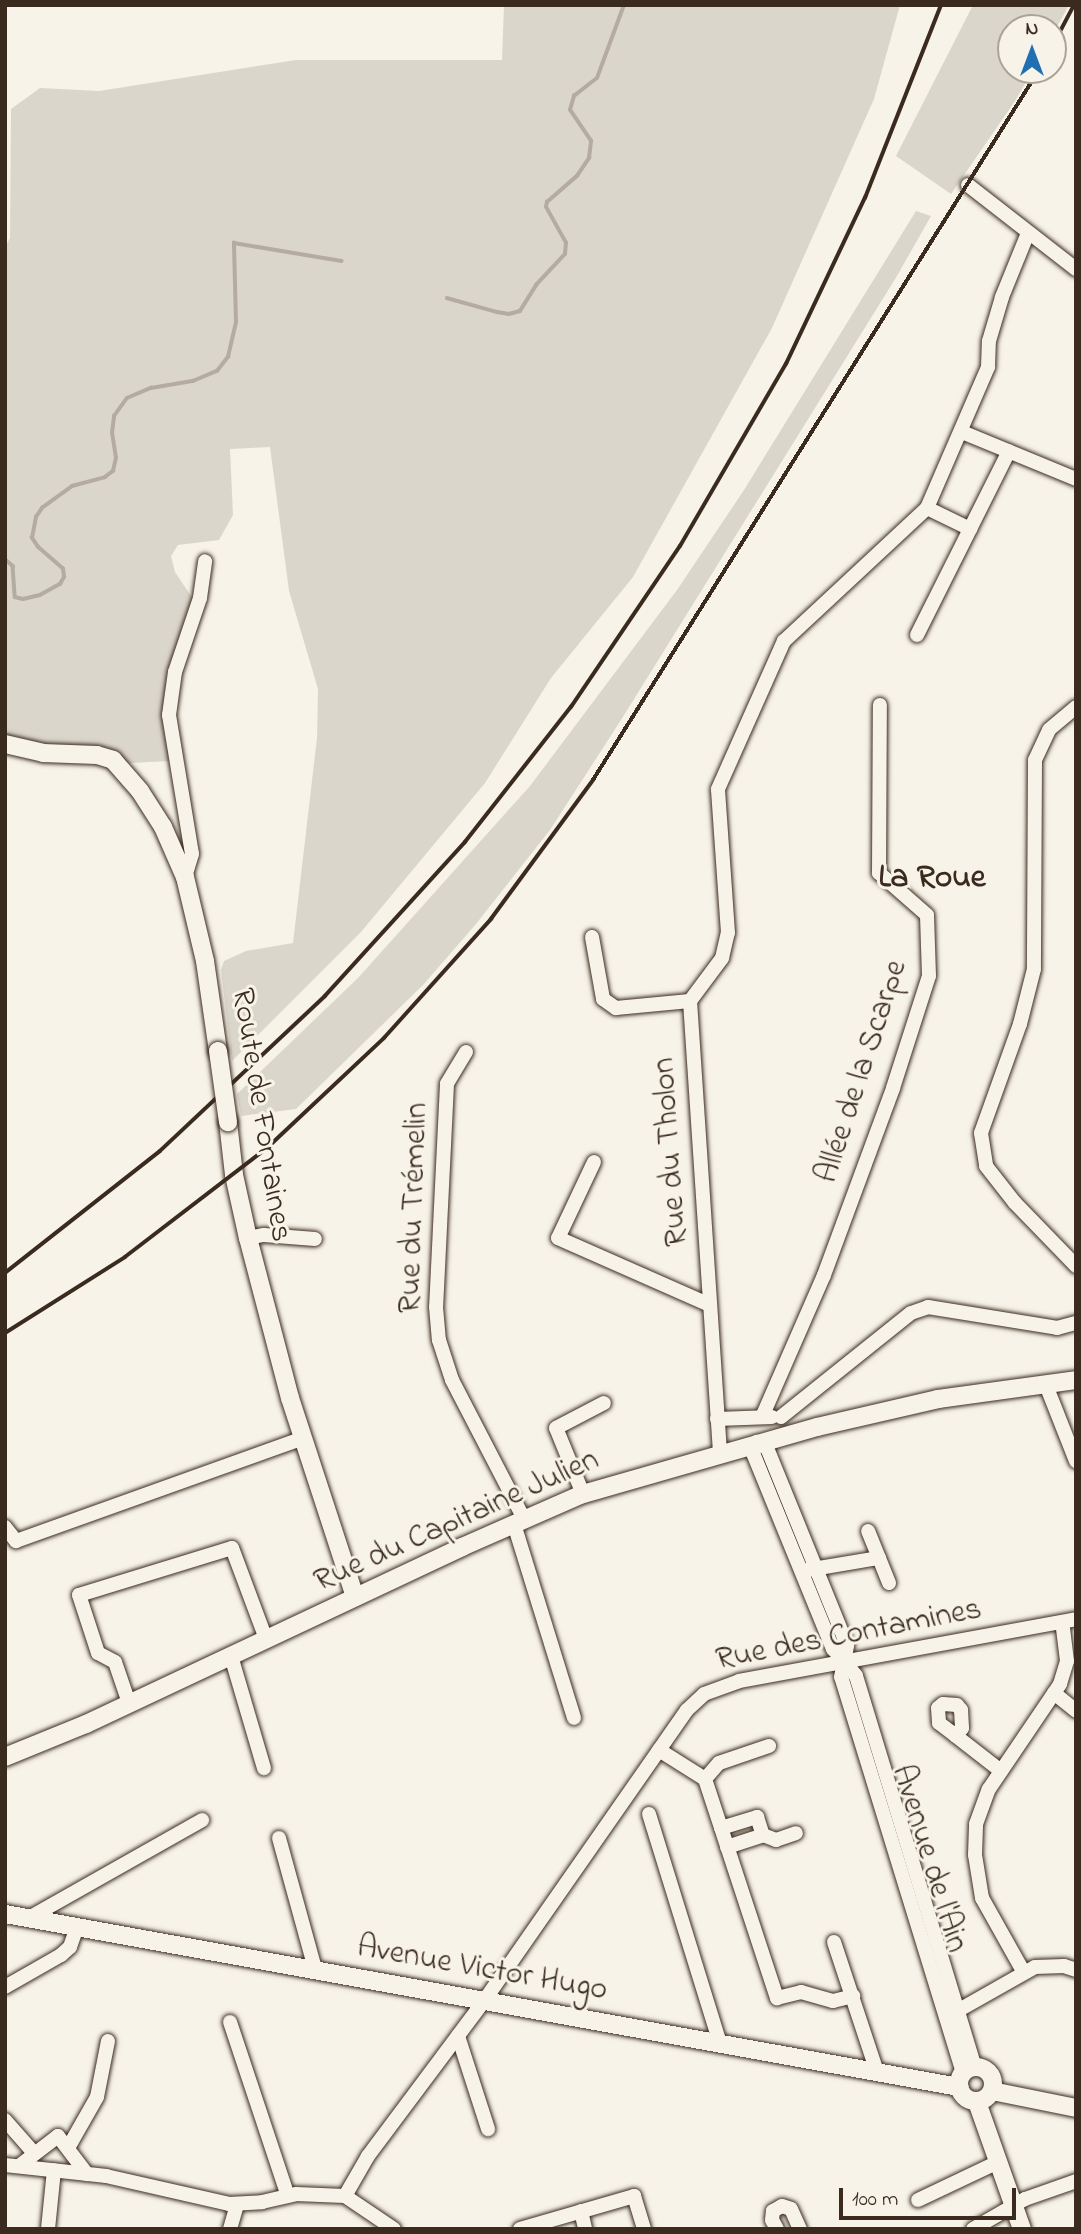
<!DOCTYPE html>
<html>
<head>
<meta charset="utf-8">
<style>
  body { margin:0 }
  #map { position:relative; width:1081px; height:2234px; overflow:hidden; background:#f7f3e8; font-family:"Indie Flower",sans-serif }
  div>[style] { position:absolute }
  [style*='--x'] { left:calc(var(--x)*1px); top:calc(var(--y)*1px); width:calc(var(--w)*1px); rotate:calc(var(--a)*1deg) }
  .green>* { inset:0; background:#dbd6cb }
  .stream>* { height:3.5px; margin:-1.75px; padding:0 1.75px; transform-origin:1.75px; border-radius:1.75px; background:#b4aca0 }
  .roads { filter:drop-shadow(0 0 2px #3b2a1e) drop-shadow(0 0 2px #3b2a1e) }
  .minor>* { height:14px; margin:-7px; padding:0 7px; transform-origin:7px; border-radius:7px; background:#f7f3e8 }
  .tertiary>* { height:18px; margin:-9px; padding:0 9px; transform-origin:9px; border-radius:9px; background:#f7f3e8 }
  .tertiary>.ring { margin:-9px; padding:0; box-sizing:content-box; background:none; border:18px solid #f7f3e8; border-radius:50% }
  .rail>* { height:3.5px; margin:-1.75px; padding:0 1.75px; transform-origin:1.75px; border-radius:1.75px; background:#3b2a1e }
  .bridges { filter:drop-shadow(0 0 2px #3b2a1e) drop-shadow(0 0 2px #3b2a1e) }
  .tertiary-bridge>* { height:18px; margin:-9px; padding:0 9px; transform-origin:9px; border-radius:9px; background:#f7f3e8 }
  span { translate:-50% -50%; white-space:nowrap; text-align:center; line-height:1.15; -webkit-text-stroke:6px #f7f3e8; paint-order:stroke }
  .street-label { font-size:32px; color:#3b2a1e }
  .neighbourhood-label { font-size:33px; color:#3b2a1e; font-weight:700 }
  .frame { position:absolute; inset:0; border:7px solid #3b2a1e; pointer-events:none }
  .north { position:absolute; left:997px; top:14px; width:70px; height:70px; box-sizing:border-box; background:#f7f3e8; border:2px solid #aca397; border-radius:50%; rotate:0deg; font-size:19px; font-weight:700; line-height:28px; text-align:center; color:#3b2a1e }
  .north::after { content:''; display:block; margin:auto; width:24px; height:32px; background:#1f6fb2; clip-path:polygon(50% 0,100% 100%,50% 72%,0 100%) }
  .scale { position:absolute; left:839px; top:2188px; width:177px; height:32px; box-sizing:border-box; border:4px solid #3b2a1e; border-top:0; padding-left:9px; font-size:21px; line-height:24px; white-space:nowrap; color:#3b2a1e; -webkit-text-stroke:5px #f7f3e8; paint-order:stroke }
</style>
</head>
<body>
<div id="map">
  <div class="green">
    <div style="clip-path:polygon(504px 5px,900px 5px,874px 99px,772px 328px,633px 577px,551px 678px,485px 783px,361px 932px,232px 1061px,221px 970px,224px 961px,246px 951px,293px 943px,317px 738px,318px 689px,289px 591px,270px 447px,230px 449px,233px 515px,219px 540px,178px 545px,171px 556px,175px 572px,193px 599px,175px 663px,170px 761px,130px 763px,85px 752px,5px 741px,5px 247px,10px 238px,11px 109px,40px 88px,99px 91px,296px 60px,502px 60px)"></div>
    <div style="clip-path:polygon(973px 5px,1069px 5px,1053px 34px,1053px 28px,1011px 28px,1011px 70px,1033px 70px,1015px 101px,951px 194px,896px 156px)"></div>
    <div style="clip-path:polygon(916px 211px,931px 216px,897px 276px,621px 720px,550px 830px,476px 924px,423px 985px,296px 1109px,241px 1116px,237px 1094px,358px 978px,530px 786px,677px 590px,744px 490px)"></div>
  </div>
  <div class="stream">
    <div style="--x:447;--y:298;--w:52;--a:15.6"></div>
    <div style="--x:497;--y:312;--w:12;--a:9"></div>
    <div style="--x:509;--y:314;--w:11;--a:-15"></div>
    <div style="--x:520;--y:311;--w:31;--a:-58"></div>
    <div style="--x:536;--y:285;--w:42;--a:-46.9"></div>
    <div style="--x:565;--y:254;--w:11;--a:-85"></div>
    <div style="--x:566;--y:243;--w:41;--a:-119.1"></div>
    <div style="--x:546;--y:207;--w:5;--a:-79"></div>
    <div style="--x:547;--y:202;--w:40;--a:-41"></div>
    <div style="--x:577;--y:176;--w:22;--a:-56"></div>
    <div style="--x:589;--y:158;--w:17;--a:-83"></div>
    <div style="--x:591;--y:141;--w:37;--a:-124"></div>
    <div style="--x:570;--y:110;--w:15;--a:-74"></div>
    <div style="--x:574;--y:96;--w:29;--a:-38"></div>
    <div style="--x:597;--y:78;--w:78;--a:-69.7"></div>
    <div style="--x:5;--y:559;--w:11;--a:41"></div>
    <div style="--x:13;--y:566;--w:31;--a:86"></div>
    <div style="--x:15;--y:597;--w:8;--a:14"></div>
    <div style="--x:23;--y:599;--w:17;--a:-13"></div>
    <div style="--x:40;--y:595;--w:23;--a:-29"></div>
    <div style="--x:60;--y:584;--w:8;--a:-60"></div>
    <div style="--x:64;--y:577;--w:8;--a:-97"></div>
    <div style="--x:63;--y:569;--w:33;--a:-139"></div>
    <div style="--x:38;--y:547;--w:11;--a:-124"></div>
    <div style="--x:32;--y:538;--w:21;--a:-79"></div>
    <div style="--x:36;--y:517;--w:11;--a:-56"></div>
    <div style="--x:42;--y:508;--w:37;--a:-36"></div>
    <div style="--x:72;--y:486;--w:34;--a:-15"></div>
    <div style="--x:105;--y:477;--w:10;--a:-37"></div>
    <div style="--x:113;--y:471;--w:13;--a:-77"></div>
    <div style="--x:116;--y:458;--w:25;--a:-99"></div>
    <div style="--x:112;--y:433;--w:17;--a:-83"></div>
    <div style="--x:114;--y:416;--w:22;--a:-54"></div>
    <div style="--x:127;--y:398;--w:26;--a:-23"></div>
    <div style="--x:151;--y:388;--w:43;--a:-9.5"></div>
    <div style="--x:193;--y:381;--w:26;--a:-23"></div>
    <div style="--x:217;--y:371;--w:18;--a:-52"></div>
    <div style="--x:228;--y:357;--w:36;--a:-77"></div>
    <div style="--x:236;--y:322;--w:79;--a:-91.5"></div>
    <div style="--x:234;--y:243;--w:109;--a:9.5"></div>
  </div>
  <div class="roads">
    <div class="minor">
      <div style="--x:968;--y:185;--w:137;--a:37.9"></div>
      <div style="--x:962;--y:432;--w:123;--a:22.4"></div>
      <div style="--x:927;--y:508;--w:48;--a:26"></div>
      <div style="--x:970;--y:529;--w:87;--a:-63.4"></div>
      <div style="--x:917;--y:635;--w:119;--a:-63.4"></div>
      <div style="--x:1076;--y:707;--w:35;--a:140"></div>
      <div style="--x:1049;--y:730;--w:33;--a:115"></div>
      <div style="--x:1035;--y:760;--w:209;--a:90.3"></div>
      <div style="--x:1034;--y:969;--w:57;--a:104.3"></div>
      <div style="--x:1020;--y:1024;--w:116;--a:109.7"></div>
      <div style="--x:981;--y:1133;--w:33;--a:81"></div>
      <div style="--x:986;--y:1166;--w:47;--a:51.9"></div>
      <div style="--x:1015;--y:1203;--w:88;--a:45.9"></div>
      <div style="--x:185;--y:877;--w:24;--a:-73"></div>
      <div style="--x:192;--y:854;--w:141;--a:-99.4"></div>
      <div style="--x:169;--y:715;--w:43;--a:-82.1"></div>
      <div style="--x:175;--y:672;--w:78;--a:-71.3"></div>
      <div style="--x:200;--y:598;--w:37;--a:-82"></div>
      <div style="--x:592;--y:937;--w:63;--a:79.9"></div>
      <div style="--x:603;--y:999;--w:16;--a:35"></div>
      <div style="--x:616;--y:1008;--w:74;--a:-5.4"></div>
      <div style="--x:690;--y:1001;--w:453;--a:86.2"></div>
      <div style="--x:690;--y:1001;--w:54;--a:-53.3"></div>
      <div style="--x:722;--y:958;--w:26;--a:-77"></div>
      <div style="--x:728;--y:933;--w:144;--a:-94"></div>
      <div style="--x:718;--y:789;--w:162;--a:-66"></div>
      <div style="--x:784;--y:641;--w:195;--a:-42.9"></div>
      <div style="--x:927;--y:508;--w:154;--a:-66.6"></div>
      <div style="--x:988;--y:367;--w:26;--a:-88"></div>
      <div style="--x:989;--y:341;--w:46;--a:-73.5"></div>
      <div style="--x:1002;--y:297;--w:69;--a:-67.9"></div>
      <div style="--x:466;--y:1052;--w:37;--a:121"></div>
      <div style="--x:447;--y:1084;--w:223;--a:92.8"></div>
      <div style="--x:436;--y:1307;--w:33;--a:85"></div>
      <div style="--x:439;--y:1340;--w:42;--a:72"></div>
      <div style="--x:452;--y:1380;--w:157;--a:62.6"></div>
      <div style="--x:594;--y:1162;--w:84;--a:115.3"></div>
      <div style="--x:558;--y:1238;--w:166;--a:23.8"></div>
      <div style="--x:248;--y:1238;--w:16;--a:-11"></div>
      <div style="--x:264;--y:1235;--w:51;--a:4.5"></div>
      <div style="--x:1046;--y:1385;--w:82;--a:68.5"></div>
      <div style="--x:762;--y:1417;--w:155;--a:-66.4"></div>
      <div style="--x:824;--y:1275;--w:199;--a:-69.7"></div>
      <div style="--x:893;--y:1088;--w:118;--a:-72.2"></div>
      <div style="--x:929;--y:976;--w:61;--a:-91.9"></div>
      <div style="--x:927;--y:915;--w:64;--a:-138.8"></div>
      <div style="--x:879;--y:873;--w:168;--a:-89.7"></div>
      <div style="--x:781;--y:1417;--w:166;--a:-38.7"></div>
      <div style="--x:911;--y:1313;--w:18;--a:-19"></div>
      <div style="--x:928;--y:1307;--w:131;--a:9.2"></div>
      <div style="--x:1057;--y:1328;--w:20;--a:-15"></div>
      <div style="--x:717;--y:1419;--w:55;--a:-2.1"></div>
      <div style="--x:583;--y:1494;--w:71;--a:-112.2"></div>
      <div style="--x:556;--y:1428;--w:54;--a:-27.5"></div>
      <div style="--x:514;--y:1524;--w:203;--a:72.8"></div>
      <div style="--x:5;--y:1527;--w:18;--a:52"></div>
      <div style="--x:16;--y:1541;--w:305;--a:-19.7"></div>
      <div style="--x:879;--y:1558;--w:27;--a:68"></div>
      <div style="--x:807;--y:1570;--w:73;--a:-9.5"></div>
      <div style="--x:879;--y:1558;--w:29;--a:-112"></div>
      <div style="--x:231;--y:1656;--w:117;--a:73.6"></div>
      <div style="--x:1054;--y:1693;--w:28;--a:39"></div>
      <div style="--x:129;--y:1703;--w:43;--a:-108.9"></div>
      <div style="--x:115;--y:1662;--w:19;--a:-152"></div>
      <div style="--x:98;--y:1653;--w:61;--a:-108.1"></div>
      <div style="--x:79;--y:1595;--w:160;--a:-17.1"></div>
      <div style="--x:232;--y:1548;--w:97;--a:69.5"></div>
      <div style="--x:956;--y:1736;--w:10;--a:-53"></div>
      <div style="--x:962;--y:1728;--w:18;--a:-93"></div>
      <div style="--x:961;--y:1710;--w:6;--a:-129"></div>
      <div style="--x:957;--y:1705;--w:14;--a:-176"></div>
      <div style="--x:943;--y:1704;--w:6;--a:141"></div>
      <div style="--x:938;--y:1708;--w:15;--a:86"></div>
      <div style="--x:939;--y:1723;--w:21;--a:37"></div>
      <div style="--x:956;--y:1736;--w:57;--a:37.9"></div>
      <div style="--x:659;--y:1750;--w:54;--a:32.2"></div>
      <div style="--x:705;--y:1779;--w:231;--a:71.8"></div>
      <div style="--x:777;--y:1998;--w:25;--a:-14"></div>
      <div style="--x:801;--y:1992;--w:33;--a:16"></div>
      <div style="--x:833;--y:2001;--w:21;--a:-14"></div>
      <div style="--x:705;--y:1779;--w:21;--a:-49"></div>
      <div style="--x:719;--y:1763;--w:53;--a:-18.8"></div>
      <div style="--x:649;--y:1814;--w:241;--a:72.8"></div>
      <div style="--x:721;--y:1828;--w:38;--a:-17"></div>
      <div style="--x:757;--y:1817;--w:19;--a:72"></div>
      <div style="--x:279;--y:1838;--w:136;--a:74.6"></div>
      <div style="--x:727;--y:1847;--w:38;--a:-18"></div>
      <div style="--x:763;--y:1835;--w:14;--a:21"></div>
      <div style="--x:776;--y:1840;--w:21;--a:-19"></div>
      <div style="--x:29;--y:1918;--w:199;--a:-29.5"></div>
      <div style="--x:834;--y:1942;--w:137;--a:71.7"></div>
      <div style="--x:1023;--y:1971;--w:84;--a:-119.3"></div>
      <div style="--x:982;--y:1898;--w:44;--a:-99.2"></div>
      <div style="--x:975;--y:1855;--w:31;--a:-88"></div>
      <div style="--x:976;--y:1824;--w:37;--a:-70"></div>
      <div style="--x:989;--y:1789;--w:127;--a:-55.9"></div>
      <div style="--x:1060;--y:1684;--w:24;--a:-73"></div>
      <div style="--x:1067;--y:1661;--w:39;--a:-97"></div>
      <div style="--x:5;--y:1987;--w:64;--a:-29.7"></div>
      <div style="--x:61;--y:1955;--w:12;--a:-42"></div>
      <div style="--x:70;--y:1947;--w:21;--a:-71"></div>
      <div style="--x:959;--y:2010;--w:87;--a:-29.5"></div>
      <div style="--x:1035;--y:1967;--w:29;--a:-2"></div>
      <div style="--x:1064;--y:1966;--w:13;--a:18"></div>
      <div style="--x:230;--y:2022;--w:183;--a:71.6"></div>
      <div style="--x:458;--y:2036;--w:98;--a:72.1"></div>
      <div style="--x:963;--y:2073;--w:414;--a:-107.1"></div>
      <div style="--x:841;--y:1677;--w:33;--a:-79"></div>
      <div style="--x:847;--y:1645;--w:213;--a:-112.1"></div>
      <div style="--x:767;--y:1448;--w:12;--a:-149"></div>
      <div style="--x:757;--y:1442;--w:12;--a:110"></div>
      <div style="--x:753;--y:1453;--w:212;--a:67.8"></div>
      <div style="--x:833;--y:1649;--w:16;--a:47"></div>
      <div style="--x:844;--y:1661;--w:19;--a:51"></div>
      <div style="--x:856;--y:1676;--w:409;--a:73.1"></div>
      <div style="--x:5;--y:2120;--w:44;--a:48.7"></div>
      <div style="--x:68;--y:2148;--w:59;--a:-60.4"></div>
      <div style="--x:97;--y:2097;--w:57;--a:-78.9"></div>
      <div style="--x:5;--y:2165;--w:102;--a:6.2"></div>
      <div style="--x:106;--y:2176;--w:126;--a:12.8"></div>
      <div style="--x:229;--y:2204;--w:33;--a:-3"></div>
      <div style="--x:262;--y:2202;--w:35;--a:-13"></div>
      <div style="--x:296;--y:2194;--w:49;--a:2.3"></div>
      <div style="--x:345;--y:2196;--w:59;--a:34"></div>
      <div style="--x:19;--y:2166;--w:49;--a:-37.6"></div>
      <div style="--x:58;--y:2136;--w:48;--a:52.7"></div>
      <div style="--x:345;--y:2196;--w:46;--a:-60.1"></div>
      <div style="--x:368;--y:2156;--w:194;--a:-53.2"></div>
      <div style="--x:484;--y:2001;--w:355;--a:-55.1"></div>
      <div style="--x:687;--y:1710;--w:23;--a:-43"></div>
      <div style="--x:704;--y:1694;--w:37;--a:-20"></div>
      <div style="--x:739;--y:1681;--w:343;--a:-10.4"></div>
      <div style="--x:918;--y:2200;--w:89;--a:-25.4"></div>
      <div style="--x:581;--y:2211;--w:18;--a:77"></div>
      <div style="--x:48;--y:2229;--w:59;--a:-84.2"></div>
      <div style="--x:230;--y:2229;--w:26;--a:-74"></div>
      <div style="--x:520;--y:2229;--w:119;--a:-16.1"></div>
      <div style="--x:634;--y:2196;--w:34;--a:73"></div>
      <div style="--x:777;--y:2229;--w:10;--a:-119"></div>
      <div style="--x:772;--y:2220;--w:9;--a:-84"></div>
      <div style="--x:773;--y:2211;--w:10;--a:-29"></div>
      <div style="--x:782;--y:2206;--w:9;--a:18"></div>
      <div style="--x:791;--y:2209;--w:22;--a:66"></div>
      <div style="--x:973;--y:2229;--w:60;--a:-30"></div>
      <div style="--x:1025;--y:2199;--w:54;--a:-19.4"></div>
    </div>
    <div class="tertiary">
      <div style="--x:5;--y:744;--w:39;--a:13"></div>
      <div style="--x:43;--y:753;--w:54;--a:2.1"></div>
      <div style="--x:97;--y:755;--w:17;--a:17"></div>
      <div style="--x:113;--y:760;--w:41;--a:48.9"></div>
      <div style="--x:140;--y:791;--w:43;--a:57.4"></div>
      <div style="--x:163;--y:827;--w:55;--a:66.3"></div>
      <div style="--x:185;--y:877;--w:86;--a:76.6"></div>
      <div style="--x:205;--y:961;--w:91;--a:81.8"></div>
      <div style="--x:228;--y:1122;--w:53;--a:83.5"></div>
      <div style="--x:234;--y:1175;--w:65;--a:77.5"></div>
      <div style="--x:248;--y:1238;--w:165;--a:75.3"></div>
      <div style="--x:290;--y:1398;--w:209;--a:71.9"></div>
      <div style="--x:5;--y:1757;--w:87;--a:-22.2"></div>
      <div style="--x:86;--y:1724;--w:416;--a:-25.2"></div>
      <div style="--x:462;--y:1547;--w:132;--a:-23.7"></div>
      <div style="--x:583;--y:1494;--w:243;--a:-16"></div>
      <div style="--x:817;--y:1427;--w:124;--a:-13"></div>
      <div style="--x:938;--y:1399;--w:139;--a:-7.8"></div>
      <div style="--x:5;--y:1914;--w:970;--a:10.28"></div>
      <div class="ring" style="left:959px;top:2067px;width:16px;height:16px"></div>
      <div style="--x:992;--y:2091;--w:86;--a:11.4"></div>
      <div style="--x:977;--y:2102;--w:135;--a:70.5"></div>
    </div>
  </div>
  <div class="rail">
    <div style="--x:1053;--y:45;--w:45;--a:-62.3"></div>
    <div style="--x:5;--y:1273;--w:197;--a:-38.2"></div>
    <div style="--x:160;--y:1151;--w:226;--a:-43.2"></div>
    <div style="--x:325;--y:996;--w:208;--a:-47.7"></div>
    <div style="--x:465;--y:842;--w:172;--a:-51.9"></div>
    <div style="--x:571;--y:707;--w:194;--a:-55.9"></div>
    <div style="--x:680;--y:546;--w:211;--a:-59.8"></div>
    <div style="--x:786;--y:364;--w:184;--a:-64.6"></div>
    <div style="--x:865;--y:198;--w:207;--a:-68.5"></div>
    <div style="--x:5;--y:1333;--w:142;--a:-32.3"></div>
    <div style="--x:125;--y:1257;--w:179;--a:-37.5"></div>
    <div style="--x:267;--y:1148;--w:161;--a:-43.2"></div>
    <div style="--x:384;--y:1038;--w:160;--a:-48"></div>
    <div style="--x:491;--y:919;--w:172;--a:-53.7"></div>
    <div style="--x:593;--y:780;--w:838;--a:-57.86"></div>
  </div>
  <div class="bridges">
    <div class="tertiary-bridge">
      <div style="--x:218;--y:1051;--w:72;--a:82"></div>
    </div>
  </div>
  <div class="street-label">
    <span style="left:863px;top:1072px;rotate:-72deg">Allée de la Scarpe</span>
    <span style="left:260px;top:1115px;rotate:81deg">Route de Fontaines</span>
    <span style="left:672px;top:1152px;rotate:-94deg">Rue du Tholon</span>
    <span style="left:415px;top:1208px;rotate:-88deg">Rue du Trémelin</span>
    <span style="left:457px;top:1522px;rotate:-24deg">Rue du Capitaine Julien</span>
    <span style="left:849px;top:1636px;rotate:-11deg">Rue des Contamines</span>
    <span style="left:928px;top:1859px;rotate:73deg">Avenue de l'Ain</span>
    <span style="left:482px;top:1970px;rotate:10deg">Avenue Victor Hugo</span>
  </div>
  <div class="neighbourhood-label">
    <span style="left:932px;top:879px">La Roue</span>
  </div>
  <div class="frame"></div>
  <div class="north">N</div>
  <div class="scale">100 m</div>
</div>
</body>
</html>
